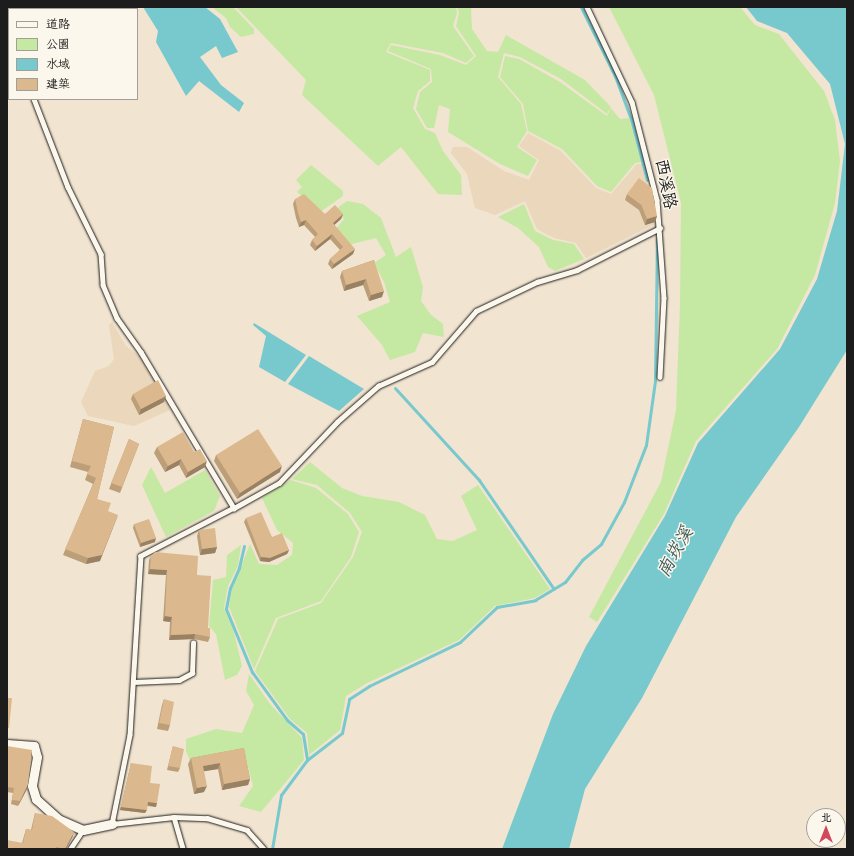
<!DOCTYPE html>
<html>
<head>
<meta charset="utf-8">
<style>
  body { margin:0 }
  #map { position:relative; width:854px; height:856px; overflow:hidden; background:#f1e4d0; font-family:Caveat,"LXGW WenKai TC",sans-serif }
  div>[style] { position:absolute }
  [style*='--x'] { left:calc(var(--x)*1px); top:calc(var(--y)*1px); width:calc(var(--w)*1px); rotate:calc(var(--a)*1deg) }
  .built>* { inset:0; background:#ead7bc }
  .green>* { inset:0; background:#c5e9a3 }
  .water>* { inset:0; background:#77c9ce }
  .stream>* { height:3px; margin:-1.5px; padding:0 1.5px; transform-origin:1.5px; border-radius:1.5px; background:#77c9ce }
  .roads { filter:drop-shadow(0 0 1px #1c1c1c) drop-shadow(0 0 1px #1c1c1c) }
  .lane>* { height:4.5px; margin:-2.25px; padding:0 2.25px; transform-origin:2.25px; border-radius:2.25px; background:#fbf7ec }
  .street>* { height:9px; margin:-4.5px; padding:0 4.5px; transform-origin:4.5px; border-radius:4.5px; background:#fbf7ec }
  .wall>* { inset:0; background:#bc9e79 }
  .shaded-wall>* { inset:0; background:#998163 }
  .building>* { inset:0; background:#dbb88d }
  span { translate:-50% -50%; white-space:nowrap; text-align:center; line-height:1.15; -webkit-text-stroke:3px #fbf7ec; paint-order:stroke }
  .street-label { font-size:17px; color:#1c1c1c }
  .water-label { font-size:18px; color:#3c595a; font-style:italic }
  .frame { position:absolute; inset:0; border:8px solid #1c1c1c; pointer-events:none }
  .legend { position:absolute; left:8px; top:8px; width:130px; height:92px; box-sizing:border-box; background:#fbf7ec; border:1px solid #a29f99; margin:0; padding:5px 7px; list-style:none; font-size:12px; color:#1c1c1c }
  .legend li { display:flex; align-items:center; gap:8px; height:20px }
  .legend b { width:20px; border:1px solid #a29f99 }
  .north { position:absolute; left:806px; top:808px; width:40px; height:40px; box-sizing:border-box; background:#fbf7ec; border:1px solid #a29f99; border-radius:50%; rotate:0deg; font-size:11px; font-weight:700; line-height:16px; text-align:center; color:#1c1c1c }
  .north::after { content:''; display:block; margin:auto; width:14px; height:18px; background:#d1495b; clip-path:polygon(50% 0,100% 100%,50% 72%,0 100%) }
</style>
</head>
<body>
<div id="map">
  <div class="built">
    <div style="clip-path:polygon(21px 7px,60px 7px,60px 9px,22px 9px)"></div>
    <div style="clip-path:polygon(528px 133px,561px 151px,596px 188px,611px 194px,637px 164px,643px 164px,655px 224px,586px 258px,576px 243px,554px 238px,537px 229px,525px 201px,495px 215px,475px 208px,467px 174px,451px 153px,453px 147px,467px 147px,504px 171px,529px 180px,539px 160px,519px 146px)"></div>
    <div style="clip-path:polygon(112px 322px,126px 346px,144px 360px,170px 410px,134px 426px,88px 416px,81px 402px,95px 371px,109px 366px,114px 359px,109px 325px)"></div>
  </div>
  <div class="green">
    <div style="clip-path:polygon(7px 7px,13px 7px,9px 9px,9px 40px)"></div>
    <div style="clip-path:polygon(212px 7px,233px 7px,254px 29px,254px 34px,241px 37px,230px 27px,226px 18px)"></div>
    <div style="clip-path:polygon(236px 7px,456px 7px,457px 13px,453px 26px,474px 56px,466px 63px,443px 53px,391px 43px,386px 52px,430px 70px,430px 81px,418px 91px,413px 108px,425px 129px,435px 133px,443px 151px,461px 175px,462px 195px,438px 194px,401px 147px,378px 166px,302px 95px,306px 80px)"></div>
    <div style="clip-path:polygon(457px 7px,471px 7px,472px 29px,487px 51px,498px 52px,506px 35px,585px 80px,611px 107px,607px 114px,561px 79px,520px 57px,504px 53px,498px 77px,521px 104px,527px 131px,517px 147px,537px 160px,528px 176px,500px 164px,448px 132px,450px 109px,439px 105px,434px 128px,427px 128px,416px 109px,420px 92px,432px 82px,431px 69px,388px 51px,391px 45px,440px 55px,466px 65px,476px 56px,456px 26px,459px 13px)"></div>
    <div style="clip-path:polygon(609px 7px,740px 7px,755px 25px,779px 34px,824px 91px,835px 120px,840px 161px,835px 203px,815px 275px,777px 349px,696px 441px,664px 514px,597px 622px,589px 617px,661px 482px,676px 410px,680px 305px,681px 203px,654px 95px)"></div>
    <div style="clip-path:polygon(505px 56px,519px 59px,560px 82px,607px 116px,611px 108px,620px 119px,629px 118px,641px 162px,635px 163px,611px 192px,597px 186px,562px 149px,528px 131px,523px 104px,500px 77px)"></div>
    <div style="clip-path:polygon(311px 165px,343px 191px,343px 196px,320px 212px,297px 192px,302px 187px,296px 180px)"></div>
    <div style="clip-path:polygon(347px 201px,363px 204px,381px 218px,396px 257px,411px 247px,423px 287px,421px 301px,431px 315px,443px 324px,444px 337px,423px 333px,415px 352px,390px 360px,382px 345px,357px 316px,390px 302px,384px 282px,374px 263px,386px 255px,376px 238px,348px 245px,336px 229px,344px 219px,336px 209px)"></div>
    <div style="clip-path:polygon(524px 204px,535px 231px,553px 240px,574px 244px,584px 259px,555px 271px,548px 267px,539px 247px,518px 228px,498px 217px)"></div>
    <div style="clip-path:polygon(310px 462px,342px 488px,362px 496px,399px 502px,425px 515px,437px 539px,453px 541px,477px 530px,461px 496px,478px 485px,550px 589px,535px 598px,495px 606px,459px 640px,367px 683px,346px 696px,340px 730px,309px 755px,307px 733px,290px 719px,255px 671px,278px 619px,321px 603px,353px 557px,362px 532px,350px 513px,317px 485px,292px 479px)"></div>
    <div style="clip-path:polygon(151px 467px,165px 493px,205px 470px,220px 496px,214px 511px,166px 537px,142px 485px)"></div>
    <div style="clip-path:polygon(291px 480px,316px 488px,348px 514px,359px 532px,351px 557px,321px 601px,276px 618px,254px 669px,229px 607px,232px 589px,250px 544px,259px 564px,277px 565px,292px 555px,293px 543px,277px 530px,262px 498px)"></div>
    <div style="clip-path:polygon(241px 545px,238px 566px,228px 586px,224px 608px,233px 629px,242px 666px,237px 675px,225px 680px,216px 634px,209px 626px,213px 580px,226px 577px,227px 555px)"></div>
    <div style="clip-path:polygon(249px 674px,270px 704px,302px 738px,304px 760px,261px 812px,239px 806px,253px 786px,244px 750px,190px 761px,186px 751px,186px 739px,216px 729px,242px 733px,254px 705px,246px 691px)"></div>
  </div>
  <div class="water">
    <div style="clip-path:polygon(143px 7px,205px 7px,220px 19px,238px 52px,222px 58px,216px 46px,200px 57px,221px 85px,244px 103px,239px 112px,199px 81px,186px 96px,156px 42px,158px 31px)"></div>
    <div style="clip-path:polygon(746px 7px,847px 7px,847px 350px,799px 427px,736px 517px,642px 698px,585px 789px,569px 849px,502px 849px,553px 714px,586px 646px,665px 516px,698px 443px,780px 349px,817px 279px,837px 211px,845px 144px,830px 84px,787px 33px,757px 21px)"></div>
    <div style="clip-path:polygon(254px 323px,306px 355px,285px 382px,259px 367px,266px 336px,253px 325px)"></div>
    <div style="clip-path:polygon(309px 356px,364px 389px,339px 411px,288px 384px)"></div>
  </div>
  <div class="stream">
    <div style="--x:581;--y:7;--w:77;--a:63.8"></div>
    <div style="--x:615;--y:76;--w:46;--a:69.6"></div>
    <div style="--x:631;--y:119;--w:63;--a:75.3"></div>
    <div style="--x:395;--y:388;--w:125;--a:47.6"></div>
    <div style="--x:479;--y:480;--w:132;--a:55.5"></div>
    <div style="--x:244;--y:546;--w:23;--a:103"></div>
    <div style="--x:239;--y:568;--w:22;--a:114"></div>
    <div style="--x:230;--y:588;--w:21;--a:101"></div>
    <div style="--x:226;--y:609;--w:68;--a:67.6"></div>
    <div style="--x:252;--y:672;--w:59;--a:53.9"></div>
    <div style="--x:287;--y:720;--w:21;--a:41"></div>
    <div style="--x:303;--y:734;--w:26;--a:81"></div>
    <div style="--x:272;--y:849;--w:55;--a:-80.5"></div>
    <div style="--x:281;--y:795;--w:44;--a:-53.4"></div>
    <div style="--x:307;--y:760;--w:44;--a:-37.6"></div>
    <div style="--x:342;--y:733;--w:35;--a:-78"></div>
    <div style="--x:349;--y:699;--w:24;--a:-33"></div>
    <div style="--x:369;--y:686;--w:101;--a:-25.8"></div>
    <div style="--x:460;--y:642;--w:51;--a:-43.4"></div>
    <div style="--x:497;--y:607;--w:39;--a:-10"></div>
    <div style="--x:535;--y:600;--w:35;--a:-31"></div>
    <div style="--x:565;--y:582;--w:28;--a:-52"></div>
    <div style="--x:582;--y:560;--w:25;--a:-40"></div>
    <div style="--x:601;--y:544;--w:48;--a:-61.3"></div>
    <div style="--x:624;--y:502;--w:61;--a:-68.9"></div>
    <div style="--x:646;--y:445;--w:65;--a:-82"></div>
    <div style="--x:655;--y:381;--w:143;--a:-89.2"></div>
  </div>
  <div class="roads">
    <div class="lane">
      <div style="--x:17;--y:7;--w:2;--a:90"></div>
      <div style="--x:587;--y:7;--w:105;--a:64.7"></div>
      <div style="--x:632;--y:102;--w:101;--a:75.7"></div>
      <div style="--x:657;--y:200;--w:98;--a:85.9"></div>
      <div style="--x:664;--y:298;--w:79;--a:92.9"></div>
      <div style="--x:34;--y:99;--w:94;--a:68.9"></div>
      <div style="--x:68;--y:187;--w:75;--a:63.8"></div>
      <div style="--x:101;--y:254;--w:31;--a:86"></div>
      <div style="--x:103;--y:285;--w:36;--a:67"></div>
      <div style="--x:117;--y:318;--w:42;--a:54.8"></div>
      <div style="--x:141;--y:352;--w:182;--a:59.2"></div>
      <div style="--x:234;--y:508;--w:105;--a:152.7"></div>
      <div style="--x:141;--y:556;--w:179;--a:93.5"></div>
      <div style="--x:130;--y:735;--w:91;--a:101.4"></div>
      <div style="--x:112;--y:824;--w:62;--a:-6.4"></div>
      <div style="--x:174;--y:817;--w:33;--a:74"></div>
      <div style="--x:234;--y:508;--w:51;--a:-29.1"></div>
      <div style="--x:279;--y:483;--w:84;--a:-46.4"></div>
      <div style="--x:337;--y:422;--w:55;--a:-41.3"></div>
      <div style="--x:378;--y:386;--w:59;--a:-24"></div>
      <div style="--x:432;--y:362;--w:67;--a:-49.2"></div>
      <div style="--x:476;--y:311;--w:68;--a:-25.4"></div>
      <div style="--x:537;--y:282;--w:42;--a:-16.7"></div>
      <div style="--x:577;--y:270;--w:93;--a:-26.8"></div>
      <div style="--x:133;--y:682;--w:46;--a:-2.5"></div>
      <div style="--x:179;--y:680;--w:15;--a:-28"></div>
      <div style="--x:192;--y:673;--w:30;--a:-88"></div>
      <div style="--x:174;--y:817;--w:33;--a:2"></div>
      <div style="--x:207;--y:818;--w:42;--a:16.7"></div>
      <div style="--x:247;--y:830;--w:25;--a:48"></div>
      <div style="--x:70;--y:849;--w:23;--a:-56"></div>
    </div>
    <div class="street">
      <div style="--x:7;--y:744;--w:27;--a:4"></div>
      <div style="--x:34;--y:746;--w:11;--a:75"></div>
      <div style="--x:37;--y:757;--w:29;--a:100"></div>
      <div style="--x:32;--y:786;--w:14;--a:73"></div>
      <div style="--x:36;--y:799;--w:30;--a:42"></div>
      <div style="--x:58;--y:819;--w:27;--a:24"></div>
      <div style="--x:83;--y:830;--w:30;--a:-12"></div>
    </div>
  </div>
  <div class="wall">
    <div style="clip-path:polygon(627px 194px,657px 216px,655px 222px,645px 225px,639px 210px,625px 200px)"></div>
    <div style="clip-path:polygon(295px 199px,325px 214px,343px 214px,341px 219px,334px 225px,353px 254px,332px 269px,328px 264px,330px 259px,340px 250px,330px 239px,315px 251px,310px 245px,312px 240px,315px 237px,304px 225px,299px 227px,296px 218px,293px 204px)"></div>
    <div style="clip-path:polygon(374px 260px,382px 297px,369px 301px,363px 285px,344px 291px,340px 277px,342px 271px)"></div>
    <div style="clip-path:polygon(133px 394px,166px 396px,164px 402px,139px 415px,131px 399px)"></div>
    <div style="clip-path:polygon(83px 419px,114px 427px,97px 499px,108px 511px,100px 561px,86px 564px,63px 555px,93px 484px,85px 480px,88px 472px,70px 467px)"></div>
    <div style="clip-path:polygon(129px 439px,139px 444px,120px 493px,109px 489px)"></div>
    <div style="clip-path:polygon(157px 447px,194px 452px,205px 467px,186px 478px,179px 465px,165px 472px,154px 453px)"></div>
    <div style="clip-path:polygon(216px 455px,280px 472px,237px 499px,214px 461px)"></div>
    <div style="clip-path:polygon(246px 518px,289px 550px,287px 554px,269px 562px,260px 561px,244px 522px)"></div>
    <div style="clip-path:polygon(134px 524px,155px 542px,140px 547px,133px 528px)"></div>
    <div style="clip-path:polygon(199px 530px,217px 547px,215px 553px,200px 555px,197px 536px)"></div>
    <div style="clip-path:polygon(151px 556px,197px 575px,210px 637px,208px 642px,194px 639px,169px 640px,170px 622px,163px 621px,166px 575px,148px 574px,149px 560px)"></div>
    <div style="clip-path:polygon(164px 699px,170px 725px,168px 731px,157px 729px,162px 705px)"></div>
    <div style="clip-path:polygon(7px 746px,27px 789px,18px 806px,11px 804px,13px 793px,7px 792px)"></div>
    <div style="clip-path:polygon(173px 746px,180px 768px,178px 772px,167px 770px)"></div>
    <div style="clip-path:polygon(244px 748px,250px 779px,248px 785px,222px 790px,218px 769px,204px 771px,204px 792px,194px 794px,188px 764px,191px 758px)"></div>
    <div style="clip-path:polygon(131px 763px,150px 783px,156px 807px,147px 806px,145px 813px,120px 810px)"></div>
    <div style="clip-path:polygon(35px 813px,73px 836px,66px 849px,7px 849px,22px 843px,26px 829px,31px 830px,34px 817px)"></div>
  </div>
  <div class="shaded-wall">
    <div style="clip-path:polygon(343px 214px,341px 219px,331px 228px,333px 223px)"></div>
    <div style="clip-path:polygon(657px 216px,655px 222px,645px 225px,647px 219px)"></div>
    <div style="clip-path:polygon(306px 220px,304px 225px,299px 227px,301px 222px)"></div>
    <div style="clip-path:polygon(332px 234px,330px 239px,315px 251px,317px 246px)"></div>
    <div style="clip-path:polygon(355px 249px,353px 254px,332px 269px,334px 264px)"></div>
    <div style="clip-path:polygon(366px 279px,363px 285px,344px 291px,346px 285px)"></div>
    <div style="clip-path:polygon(384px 291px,382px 297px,369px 301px,371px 295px)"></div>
    <div style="clip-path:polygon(166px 396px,164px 402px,139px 415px,141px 409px)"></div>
    <div style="clip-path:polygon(181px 459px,179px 465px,165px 472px,168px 466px)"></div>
    <div style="clip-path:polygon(207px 461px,205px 467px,186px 478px,188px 472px)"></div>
    <div style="clip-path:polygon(282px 466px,280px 472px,237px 499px,240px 493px)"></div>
    <div style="clip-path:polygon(118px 515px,100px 561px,86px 564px,88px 558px)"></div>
    <div style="clip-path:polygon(156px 538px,155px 542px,140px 547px,141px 543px)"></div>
    <div style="clip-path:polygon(217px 547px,215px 553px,200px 555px,202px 549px)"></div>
    <div style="clip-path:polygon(289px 550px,287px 554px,269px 562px,260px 561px,261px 557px)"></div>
    <div style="clip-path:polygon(150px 569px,167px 570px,166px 575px,148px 574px)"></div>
    <div style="clip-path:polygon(165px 616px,172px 617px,170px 622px,163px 621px)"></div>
    <div style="clip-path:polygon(195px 634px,194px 639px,169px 640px,171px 635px)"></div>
    <div style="clip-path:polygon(220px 763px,218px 769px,200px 772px,203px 766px)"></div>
    <div style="clip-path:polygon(250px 779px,248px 785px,222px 790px,224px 784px)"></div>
    <div style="clip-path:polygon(28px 784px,27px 789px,18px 806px,20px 801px)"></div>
    <div style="clip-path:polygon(207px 786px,204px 792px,194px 794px,197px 788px)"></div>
    <div style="clip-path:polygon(148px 802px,157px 803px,156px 807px,147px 805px)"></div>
    <div style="clip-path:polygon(121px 807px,147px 810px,145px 813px,120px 810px)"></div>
    <div style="clip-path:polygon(74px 832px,73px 836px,66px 849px,65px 849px)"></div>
  </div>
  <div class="building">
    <div style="clip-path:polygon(639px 178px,652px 188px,657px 216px,647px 219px,641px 204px,627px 194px)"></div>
    <div style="clip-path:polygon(304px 194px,325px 214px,335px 205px,343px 214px,333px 223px,355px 249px,334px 264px,330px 259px,343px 247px,332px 234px,317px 246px,312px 240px,318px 234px,306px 220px,301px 222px,298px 213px,295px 199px)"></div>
    <div style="clip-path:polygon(374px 260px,384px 291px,371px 295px,366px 279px,346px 285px,342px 271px)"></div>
    <div style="clip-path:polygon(158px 380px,166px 396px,141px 409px,133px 394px)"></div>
    <div style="clip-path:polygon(83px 419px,114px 427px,97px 499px,111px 503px,108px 511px,118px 515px,102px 555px,88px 558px,65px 549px,96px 478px,87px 474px,91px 466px,72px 461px)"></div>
    <div style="clip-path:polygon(258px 429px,282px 466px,240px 493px,216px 455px)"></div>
    <div style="clip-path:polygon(183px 432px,194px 452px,200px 449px,207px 461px,188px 472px,181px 459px,168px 466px,157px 447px)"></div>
    <div style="clip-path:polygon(129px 439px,139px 444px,122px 487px,111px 483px)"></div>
    <div style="clip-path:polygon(261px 512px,272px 537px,282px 533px,289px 550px,270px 558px,261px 557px,246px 518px)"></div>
    <div style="clip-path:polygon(149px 519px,156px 538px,141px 543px,134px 524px)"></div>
    <div style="clip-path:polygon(215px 528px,217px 547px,202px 549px,199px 530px)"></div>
    <div style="clip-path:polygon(155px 552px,198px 556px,197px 575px,211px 576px,208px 628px,210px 628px,210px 637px,195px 634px,171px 635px,172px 617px,165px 616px,167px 570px,150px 569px,151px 556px)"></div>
    <div style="clip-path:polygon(7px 698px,12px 698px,9px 728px,7px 728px)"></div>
    <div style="clip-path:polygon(164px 699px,174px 702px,170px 725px,159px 723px)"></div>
    <div style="clip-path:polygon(7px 746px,32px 750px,28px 784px,20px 801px,12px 800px,14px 788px,7px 787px)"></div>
    <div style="clip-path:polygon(173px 746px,184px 749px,180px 768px,168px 766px)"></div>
    <div style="clip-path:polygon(244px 748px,250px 779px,224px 784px,220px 763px,203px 766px,207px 786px,197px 788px,191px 758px)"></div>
    <div style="clip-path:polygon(131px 763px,152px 766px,150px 783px,160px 784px,157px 803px,148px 802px,147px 810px,121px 807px)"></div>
    <div style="clip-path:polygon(35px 813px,52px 816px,74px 832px,65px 849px,56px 847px,55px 849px,7px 849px,7px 840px,23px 843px,26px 829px,32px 830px)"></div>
  </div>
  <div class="street-label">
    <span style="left:666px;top:184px;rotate:79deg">西溪路</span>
  </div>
  <div class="water-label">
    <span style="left:675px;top:552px;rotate:-61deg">南崁溪</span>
  </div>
  <div class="frame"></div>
  <ul class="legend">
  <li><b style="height:5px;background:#fbf7ec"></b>道路</li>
  <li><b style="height:11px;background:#c5e9a3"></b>公園</li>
  <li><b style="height:11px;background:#77c9ce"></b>水域</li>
  <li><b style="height:11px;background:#dbb88d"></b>建築</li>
  </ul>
  <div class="north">北</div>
</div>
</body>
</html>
